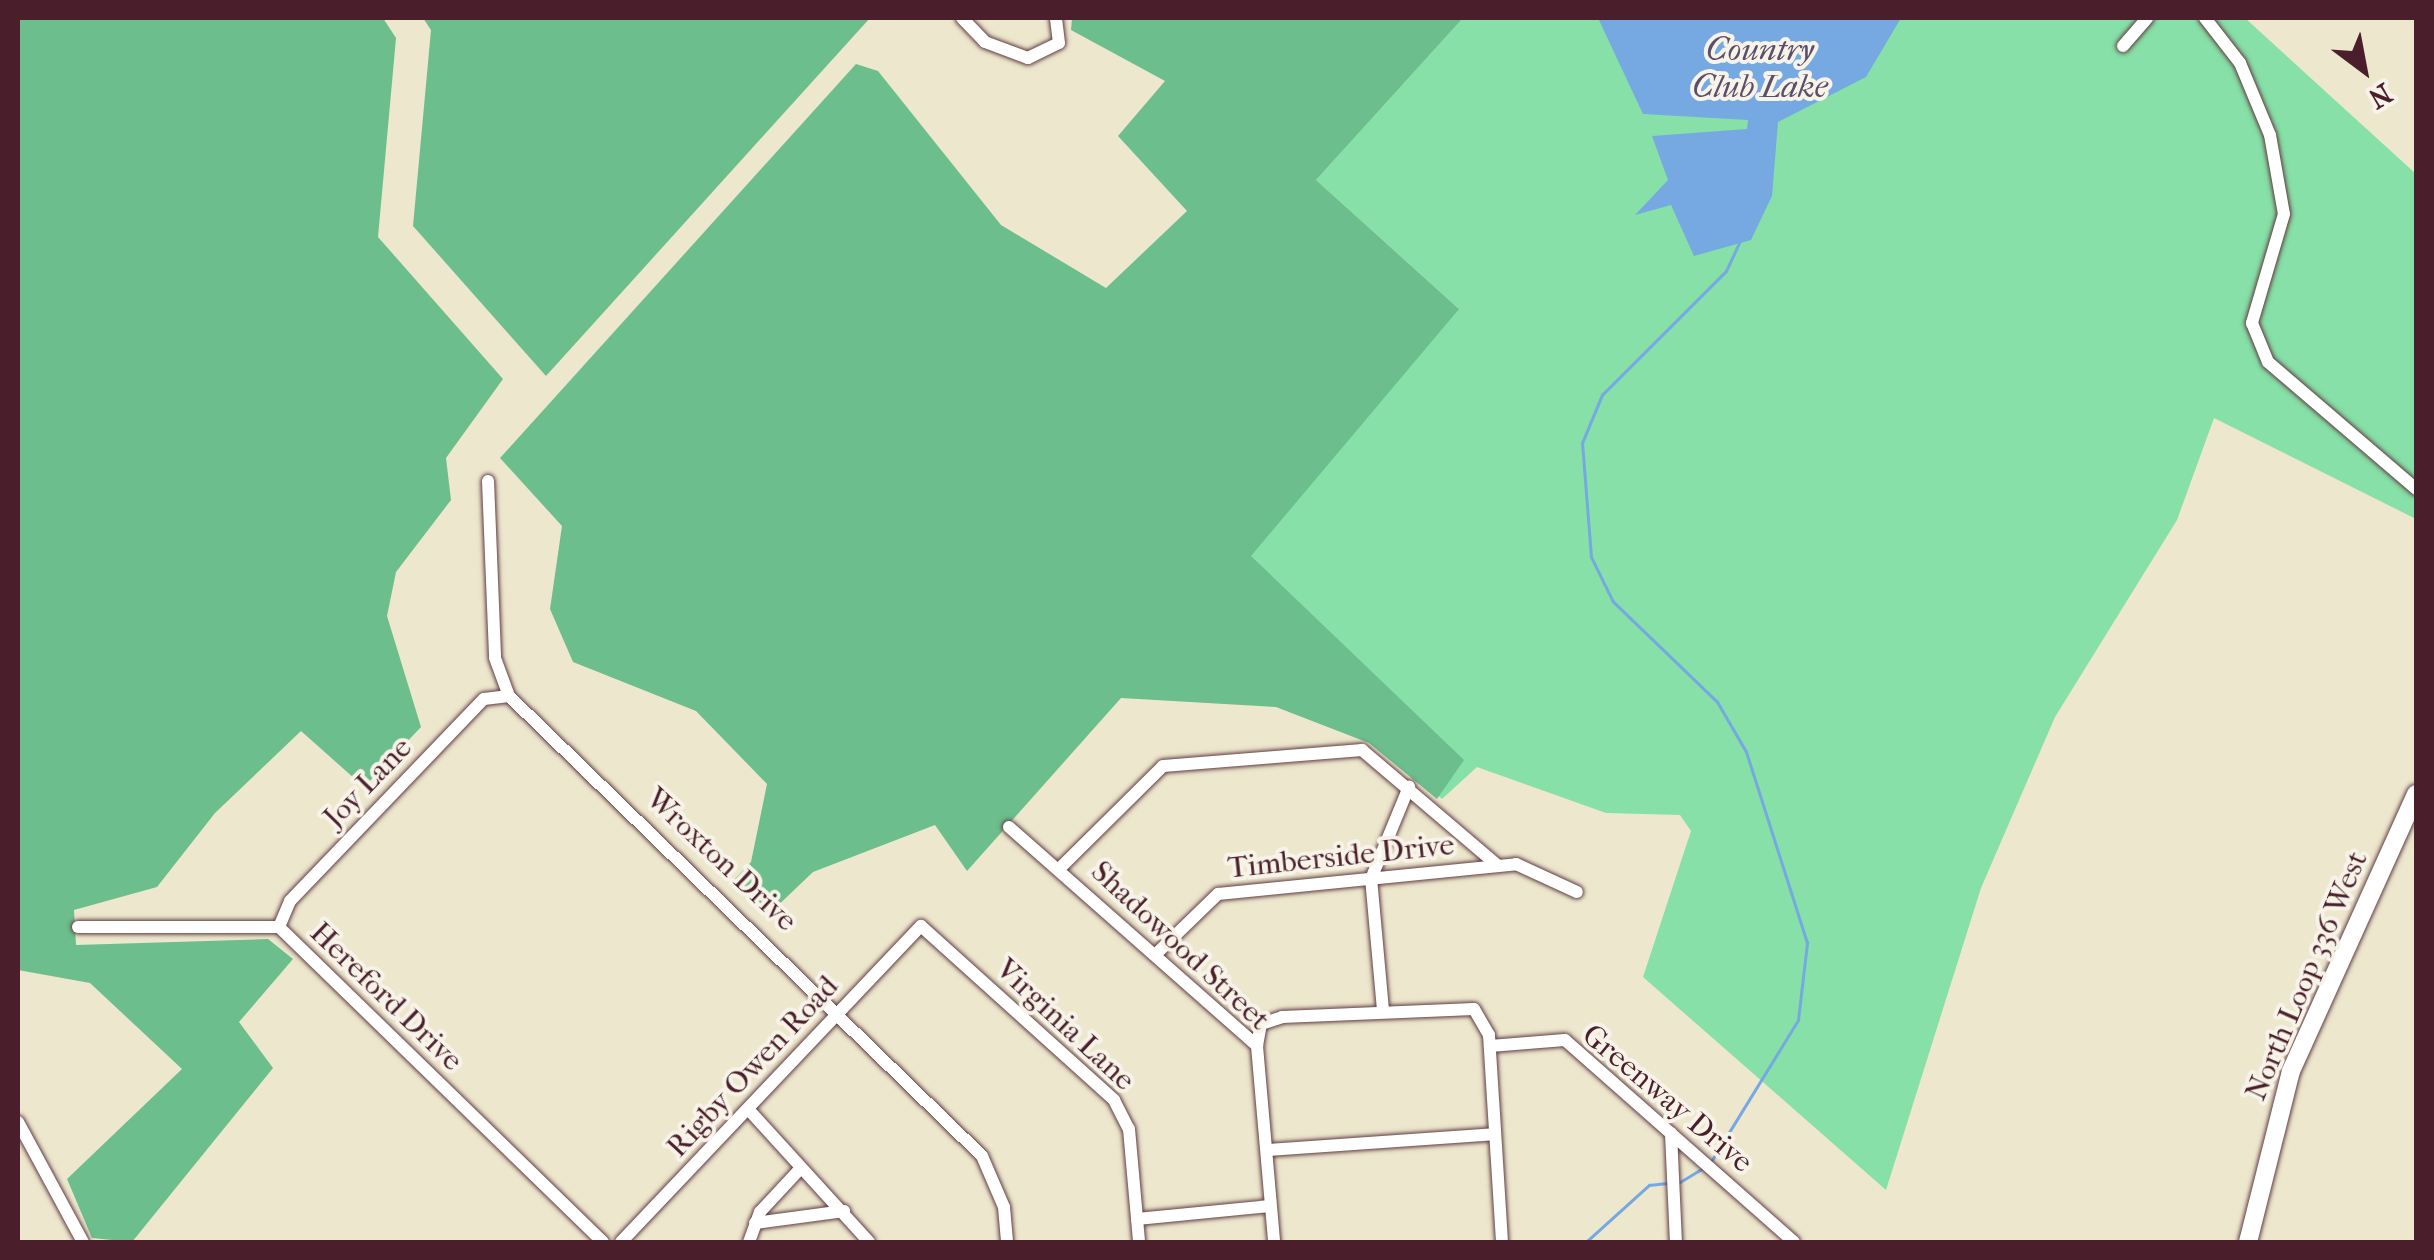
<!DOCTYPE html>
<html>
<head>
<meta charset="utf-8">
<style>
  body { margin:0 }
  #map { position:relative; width:2434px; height:1260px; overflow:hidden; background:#ede7cd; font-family:"IM FELL French Canon",serif }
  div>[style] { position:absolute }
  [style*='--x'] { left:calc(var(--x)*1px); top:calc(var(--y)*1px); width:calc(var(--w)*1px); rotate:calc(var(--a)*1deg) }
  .green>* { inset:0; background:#86e0a7 }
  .forest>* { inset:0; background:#6cbe8c }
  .water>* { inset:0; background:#76a9e2 }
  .stream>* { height:2.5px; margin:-1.25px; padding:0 1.25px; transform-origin:1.25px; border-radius:1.25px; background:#76a9e2 }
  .roads { filter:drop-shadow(0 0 2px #623d43) drop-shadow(0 0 2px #623d43) }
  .minor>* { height:12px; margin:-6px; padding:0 6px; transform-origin:6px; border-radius:6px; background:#fff }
  .major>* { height:18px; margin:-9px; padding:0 9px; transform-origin:9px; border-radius:9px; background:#fff }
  span { translate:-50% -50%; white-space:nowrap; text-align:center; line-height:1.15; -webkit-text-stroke:8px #f7f3e8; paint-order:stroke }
  .street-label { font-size:30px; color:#4a1f2b }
  .water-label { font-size:32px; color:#594f6b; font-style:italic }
  .frame { position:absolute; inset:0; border:20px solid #4a1f2b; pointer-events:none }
  .north { position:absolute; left:2314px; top:20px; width:100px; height:100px; -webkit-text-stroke:8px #f7f3e8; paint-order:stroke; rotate:148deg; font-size:28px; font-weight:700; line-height:40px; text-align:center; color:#4a1f2b }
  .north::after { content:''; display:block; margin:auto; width:35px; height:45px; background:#4a1f2b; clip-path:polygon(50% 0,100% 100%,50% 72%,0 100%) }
</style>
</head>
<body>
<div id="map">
  <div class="green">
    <div style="clip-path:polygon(1463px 18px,2245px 18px,2416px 174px,2416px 519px,2214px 418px,2177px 520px,2055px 717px,1981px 888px,1886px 1190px,1643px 977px,1691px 831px,1680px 815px,1606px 813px,1477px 767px,1442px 799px,1202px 587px,1458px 308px,1316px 180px)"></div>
  </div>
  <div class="forest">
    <div style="clip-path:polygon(18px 18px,383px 18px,396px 38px,378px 237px,503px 379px,446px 458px,451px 500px,396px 572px,387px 616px,421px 727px,364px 787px,301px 731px,215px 813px,157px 887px,74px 910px,76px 945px,268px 939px,293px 959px,239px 1022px,273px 1068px,132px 1242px,92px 1238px,67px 1179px,182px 1069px,90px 983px,18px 970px)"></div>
    <div style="clip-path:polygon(423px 18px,870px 18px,546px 376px,413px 226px,431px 30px)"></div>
    <div style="clip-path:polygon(1072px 18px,1463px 18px,1316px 180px,1459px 309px,1251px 556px,1464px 760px,1437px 799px,1369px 743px,1276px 707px,1121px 698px,967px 871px,935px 825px,813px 872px,770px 913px,730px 884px,751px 862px,767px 784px,696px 711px,573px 662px,550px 609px,562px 526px,500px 458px,856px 64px,878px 71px,1001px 225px,1106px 288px,1187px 211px,1118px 136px,1165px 81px,1071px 30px)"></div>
  </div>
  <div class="water">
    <div style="clip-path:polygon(1598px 18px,1901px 18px,1866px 77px,1778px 122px,1772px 196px,1751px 240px,1694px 256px,1671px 205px,1635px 215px,1668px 180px,1652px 136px,1747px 129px,1748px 120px,1643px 114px)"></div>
  </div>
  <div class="stream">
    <div style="--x:1712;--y:1160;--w:164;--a:-58.4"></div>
    <div style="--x:1798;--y:1020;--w:78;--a:-83.3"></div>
    <div style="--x:1807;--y:943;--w:201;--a:-107.7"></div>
    <div style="--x:1746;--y:752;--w:58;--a:-120.1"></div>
    <div style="--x:1717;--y:702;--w:144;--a:-136.1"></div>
    <div style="--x:1613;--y:602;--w:50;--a:-116.1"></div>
    <div style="--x:1591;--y:557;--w:114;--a:-94.5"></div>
    <div style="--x:1582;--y:443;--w:52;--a:-67.4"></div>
    <div style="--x:1602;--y:395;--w:175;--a:-45"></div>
    <div style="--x:1726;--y:271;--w:38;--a:-65"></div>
    <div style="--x:1680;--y:1182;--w:26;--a:-31"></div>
    <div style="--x:1586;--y:1242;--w:85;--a:-42.1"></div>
    <div style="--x:1649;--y:1185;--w:18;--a:-6"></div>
  </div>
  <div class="roads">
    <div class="minor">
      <div style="--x:962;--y:18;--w:33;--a:46"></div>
      <div style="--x:985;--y:42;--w:46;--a:20.4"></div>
      <div style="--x:1028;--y:58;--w:34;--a:-26"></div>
      <div style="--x:1059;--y:43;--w:25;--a:-97"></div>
      <div style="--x:2205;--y:18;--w:57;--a:52.1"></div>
      <div style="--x:2240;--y:63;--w:78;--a:67.4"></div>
      <div style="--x:2270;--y:135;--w:80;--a:80"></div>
      <div style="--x:2284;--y:214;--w:114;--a:106.4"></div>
      <div style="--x:2252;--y:323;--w:42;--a:67.7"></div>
      <div style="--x:2268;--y:362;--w:195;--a:40.6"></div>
      <div style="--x:2123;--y:46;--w:37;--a:-49"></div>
      <div style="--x:488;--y:481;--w:177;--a:87.7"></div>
      <div style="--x:495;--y:658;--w:40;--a:69.8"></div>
      <div style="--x:509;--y:696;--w:660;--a:44.2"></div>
      <div style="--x:982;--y:1156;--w:56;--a:66.7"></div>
      <div style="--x:1004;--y:1207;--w:35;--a:85"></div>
      <div style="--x:1009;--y:827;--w:331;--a:41.4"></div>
      <div style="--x:1257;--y:1046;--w:197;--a:85"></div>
      <div style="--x:1059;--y:869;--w:146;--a:-44.7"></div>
      <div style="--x:1163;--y:766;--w:200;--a:-4.6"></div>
      <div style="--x:1362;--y:750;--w:177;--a:40.4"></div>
      <div style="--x:78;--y:927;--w:201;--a:0"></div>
      <div style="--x:279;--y:927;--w:452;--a:44.2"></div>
      <div style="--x:279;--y:927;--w:28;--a:-67"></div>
      <div style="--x:290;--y:901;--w:280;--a:-46.2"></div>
      <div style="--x:484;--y:699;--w:25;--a:-7"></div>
      <div style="--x:1155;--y:955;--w:88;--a:-44.1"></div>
      <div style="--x:1218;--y:894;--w:300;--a:-5.7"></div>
      <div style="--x:1516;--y:864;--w:67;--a:24.7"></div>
      <div style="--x:1383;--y:1010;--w:132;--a:-95.2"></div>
      <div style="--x:1371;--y:879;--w:100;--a:-67.6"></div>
      <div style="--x:1257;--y:1046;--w:22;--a:-80"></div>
      <div style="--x:1261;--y:1024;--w:22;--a:-18"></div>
      <div style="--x:1282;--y:1017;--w:192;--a:-2.4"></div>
      <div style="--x:1474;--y:1009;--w:30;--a:60"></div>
      <div style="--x:1489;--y:1035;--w:207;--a:86.4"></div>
      <div style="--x:1490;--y:1046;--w:75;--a:-4.6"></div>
      <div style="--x:1565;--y:1040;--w:305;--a:41.4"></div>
      <div style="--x:748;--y:1109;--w:180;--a:47.7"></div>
      <div style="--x:18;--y:1122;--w:136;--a:61.6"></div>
      <div style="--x:1671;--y:1133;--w:109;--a:87.4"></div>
      <div style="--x:1267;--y:1150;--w:228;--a:-4"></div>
      <div style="--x:1137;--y:1219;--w:134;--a:-5.6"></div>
      <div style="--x:755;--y:1223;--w:90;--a:-7.7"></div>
      <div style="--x:621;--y:1242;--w:436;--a:-46.5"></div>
      <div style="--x:921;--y:926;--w:260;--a:42"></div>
      <div style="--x:1114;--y:1100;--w:33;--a:63"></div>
      <div style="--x:1129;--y:1129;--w:113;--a:84.9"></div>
      <div style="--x:749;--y:1242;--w:32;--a:-70"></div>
      <div style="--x:760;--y:1212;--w:57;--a:-47.1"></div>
    </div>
    <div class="major">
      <div style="--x:2248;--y:1242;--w:176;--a:-75.9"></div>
      <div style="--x:2291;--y:1071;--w:304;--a:-65.7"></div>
    </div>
  </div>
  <div class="street-label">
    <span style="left:368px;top:783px;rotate:-46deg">Joy Lane</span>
    <span style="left:1341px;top:857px;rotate:-6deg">Timberside Drive</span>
    <span style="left:721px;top:860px;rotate:43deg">Wroxton Drive</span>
    <span style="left:1180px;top:946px;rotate:43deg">Shadowood Street</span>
    <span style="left:2307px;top:976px;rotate:-67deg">North Loop 336 West</span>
    <span style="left:386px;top:997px;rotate:44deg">Hereford Drive</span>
    <span style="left:1065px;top:1025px;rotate:43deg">Virginia Lane</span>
    <span style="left:753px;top:1067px;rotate:-47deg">Rigby Owen Road</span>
    <span style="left:1667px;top:1099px;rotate:40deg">Greenway Drive</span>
  </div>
  <div class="water-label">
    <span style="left:1760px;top:69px">Country<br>Club Lake</span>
  </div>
  <div class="frame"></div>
  <div class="north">N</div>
</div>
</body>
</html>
